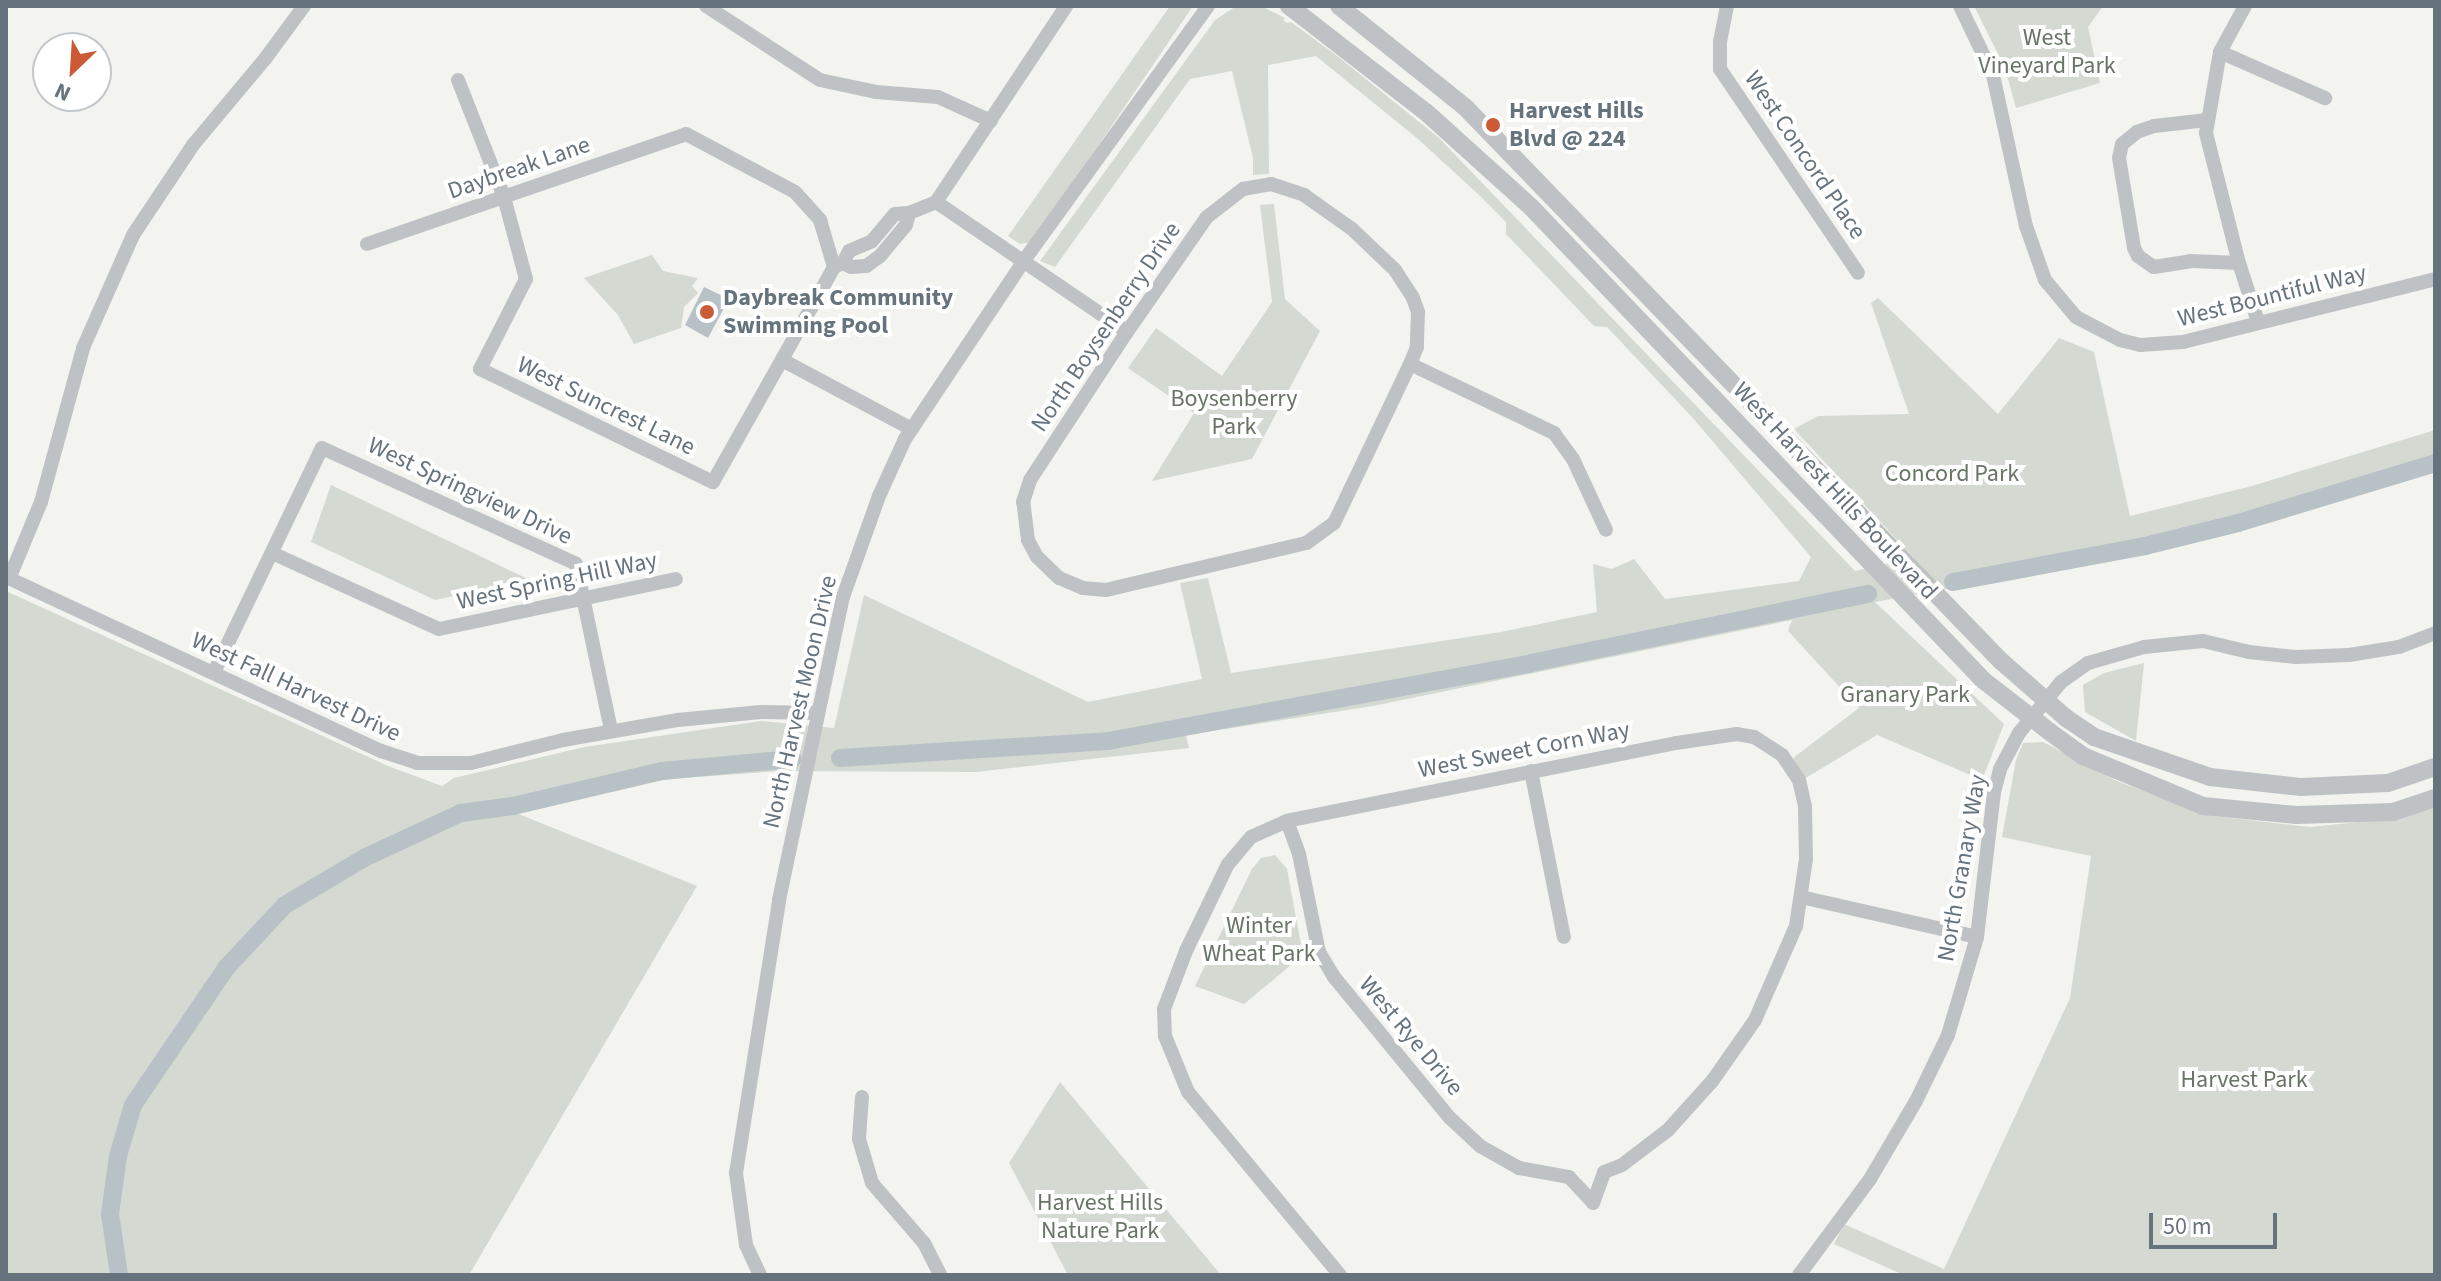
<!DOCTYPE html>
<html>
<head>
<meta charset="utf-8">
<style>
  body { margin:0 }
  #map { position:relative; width:2441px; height:1281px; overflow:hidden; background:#f3f3f0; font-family:"Source Sans 3",sans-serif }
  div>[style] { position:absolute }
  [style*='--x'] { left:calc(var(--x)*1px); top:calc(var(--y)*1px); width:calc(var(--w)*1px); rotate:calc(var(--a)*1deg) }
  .green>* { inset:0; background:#d4dad1 }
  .water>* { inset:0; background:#b8c1c5 }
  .canal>* { height:18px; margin:-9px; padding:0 9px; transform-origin:9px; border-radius:9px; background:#b8c1c5 }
  .minor>* { height:14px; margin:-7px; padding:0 7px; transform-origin:7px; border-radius:7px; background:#bfc2c4 }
  .tertiary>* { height:18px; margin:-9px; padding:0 9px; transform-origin:9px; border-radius:9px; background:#bfc2c4 }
  .dots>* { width:22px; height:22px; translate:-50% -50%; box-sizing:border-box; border:4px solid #fff; border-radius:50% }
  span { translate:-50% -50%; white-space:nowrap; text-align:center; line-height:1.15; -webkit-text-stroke:8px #fff; paint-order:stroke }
  .park-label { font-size:24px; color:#677564 }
  .poi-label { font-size:24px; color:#66737d; font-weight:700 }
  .left { translate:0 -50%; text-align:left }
  .street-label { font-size:24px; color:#66737d }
  .frame { position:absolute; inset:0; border:8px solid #66737d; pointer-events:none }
  .north { position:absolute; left:32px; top:32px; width:80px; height:80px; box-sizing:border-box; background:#fff; border:2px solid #c2c7cb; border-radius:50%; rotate:205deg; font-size:22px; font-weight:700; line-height:32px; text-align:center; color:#66737d }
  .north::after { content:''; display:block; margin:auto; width:28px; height:36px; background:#cc5a37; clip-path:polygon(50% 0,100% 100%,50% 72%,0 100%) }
  .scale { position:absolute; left:2149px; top:1213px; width:128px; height:36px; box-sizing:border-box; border:4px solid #66737d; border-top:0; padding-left:10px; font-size:24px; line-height:28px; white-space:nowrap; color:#66737d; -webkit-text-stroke:6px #fff; paint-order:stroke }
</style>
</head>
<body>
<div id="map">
  <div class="green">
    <div style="clip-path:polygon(1170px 6px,1193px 6px,1033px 242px,1020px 244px,1008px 236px)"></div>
    <div style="clip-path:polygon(1261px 6px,1285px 18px,1283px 20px,1287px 23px,1291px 22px,1336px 55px,1439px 138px,1855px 571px,1914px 558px,1794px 429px,1818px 416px,1909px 414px,1871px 303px,1878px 298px,1998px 414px,2059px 338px,2094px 352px,2130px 516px,2252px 486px,2435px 430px,2435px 468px,2243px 529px,2135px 554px,1875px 602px,2004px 724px,1982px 780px,1877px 735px,1804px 779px,1793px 758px,1859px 708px,1788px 631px,1792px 620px,1373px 706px,1186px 735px,1189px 748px,976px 772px,781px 771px,681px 778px,638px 783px,516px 813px,697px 886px,469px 1275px,6px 1275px,6px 591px,388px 766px,442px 786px,454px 778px,584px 747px,761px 721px,834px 728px,864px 595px,1088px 702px,1202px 679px,1180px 583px,1208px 578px,1231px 673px,1501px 632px,1597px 612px,1593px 564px,1612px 569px,1634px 559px,1665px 599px,1799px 581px,1811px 557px,1692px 417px,1607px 327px,1594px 326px,1506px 234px,1506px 222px,1478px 194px,1418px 139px,1316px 56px,1268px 65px,1269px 174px,1253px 175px,1253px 158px,1232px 71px,1190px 79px,1055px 267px,1040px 261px,1215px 20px,1235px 7px)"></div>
    <div style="clip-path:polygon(1974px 6px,2103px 6px,2088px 27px,2100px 83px,2016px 108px,2005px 68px)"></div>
    <div style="clip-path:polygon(1274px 204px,1285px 299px,1320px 331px,1252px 459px,1152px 481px,1194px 413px,1128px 368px,1156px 328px,1222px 376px,1272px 302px,1260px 205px)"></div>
    <div style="clip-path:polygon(652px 255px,663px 271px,698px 278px,692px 286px,698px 293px,684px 307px,681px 328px,634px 344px,618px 315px,584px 278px)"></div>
    <div style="clip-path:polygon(331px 485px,457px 545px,530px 580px,435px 600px,311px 542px)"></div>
    <div style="clip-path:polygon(2144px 663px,2136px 741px,2085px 712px,2083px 685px,2104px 673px)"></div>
    <div style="clip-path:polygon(2043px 742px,2119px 782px,2213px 816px,2310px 827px,2389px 819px,2435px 808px,2435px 1275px,1904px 1275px,1834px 1244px,1844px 1224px,1944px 1269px,2070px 998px,2091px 856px,2002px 837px,2016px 760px,2023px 743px)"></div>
    <div style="clip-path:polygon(1275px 855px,1287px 869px,1303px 955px,1244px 1004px,1195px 986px,1252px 869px,1261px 858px)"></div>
    <div style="clip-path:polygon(1060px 1082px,1160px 1202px,1221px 1275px,1068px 1275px,1009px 1163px)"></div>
  </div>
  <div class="water">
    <div style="clip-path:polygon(704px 287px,729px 299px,708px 338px,685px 325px)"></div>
  </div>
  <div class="canal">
    <div style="--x:1953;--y:582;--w:195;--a:-10.6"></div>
    <div style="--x:2145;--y:546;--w:96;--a:-13.9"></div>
    <div style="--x:2238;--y:523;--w:206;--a:-16.9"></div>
    <div style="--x:840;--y:758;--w:269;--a:-3.6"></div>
    <div style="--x:1108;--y:741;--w:430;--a:-10.4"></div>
    <div style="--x:1531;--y:663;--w:344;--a:-11.6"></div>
    <div style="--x:119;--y:1275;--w:62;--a:-98.4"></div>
    <div style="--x:110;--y:1214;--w:59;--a:-82.1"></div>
    <div style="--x:118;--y:1156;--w:53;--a:-73.6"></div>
    <div style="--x:133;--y:1105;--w:166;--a:-55.8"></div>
    <div style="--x:226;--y:968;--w:86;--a:-46.9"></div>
    <div style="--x:285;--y:905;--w:92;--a:-30.7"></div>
    <div style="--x:364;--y:858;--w:107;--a:-24.9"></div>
    <div style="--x:461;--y:813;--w:52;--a:-7.7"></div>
    <div style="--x:513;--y:806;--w:153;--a:-13.2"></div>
    <div style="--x:662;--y:771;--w:131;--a:-5.3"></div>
  </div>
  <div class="minor">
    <div style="--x:706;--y:6;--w:136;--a:33"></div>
    <div style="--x:820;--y:80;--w:57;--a:12.1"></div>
    <div style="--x:876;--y:92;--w:62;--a:4.6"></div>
    <div style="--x:938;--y:97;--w:58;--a:24.4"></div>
    <div style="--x:1727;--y:6;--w:36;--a:101"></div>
    <div style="--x:1720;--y:41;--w:28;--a:90"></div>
    <div style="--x:1720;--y:69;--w:246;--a:55.9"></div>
    <div style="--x:1960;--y:6;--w:76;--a:64.4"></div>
    <div style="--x:1993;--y:75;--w:155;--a:77.7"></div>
    <div style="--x:2026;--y:226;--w:57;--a:70.6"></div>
    <div style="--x:2045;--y:280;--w:48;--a:50"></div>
    <div style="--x:2076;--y:317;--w:50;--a:27.6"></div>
    <div style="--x:2120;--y:340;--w:21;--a:14"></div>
    <div style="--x:2140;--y:345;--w:43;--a:-4"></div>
    <div style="--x:2183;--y:342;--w:260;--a:-14"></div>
    <div style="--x:2245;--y:6;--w:52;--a:118.5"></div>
    <div style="--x:2220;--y:52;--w:82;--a:99.8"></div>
    <div style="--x:2206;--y:133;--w:134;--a:75.8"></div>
    <div style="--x:2239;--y:263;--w:62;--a:72.1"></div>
    <div style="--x:2220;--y:52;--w:115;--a:23.7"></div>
    <div style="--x:458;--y:80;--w:126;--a:68.5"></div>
    <div style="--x:504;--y:197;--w:85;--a:75"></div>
    <div style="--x:526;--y:279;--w:101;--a:117.1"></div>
    <div style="--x:480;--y:369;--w:259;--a:25.9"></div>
    <div style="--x:713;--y:482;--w:247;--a:-60.6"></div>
    <div style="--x:834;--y:267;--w:10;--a:-24"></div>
    <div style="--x:2207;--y:120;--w:53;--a:173.5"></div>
    <div style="--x:2154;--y:126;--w:18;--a:161"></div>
    <div style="--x:2137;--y:132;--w:19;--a:141"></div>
    <div style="--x:2122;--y:144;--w:14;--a:102"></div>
    <div style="--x:2119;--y:158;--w:91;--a:80.5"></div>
    <div style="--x:2134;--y:248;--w:9;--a:63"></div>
    <div style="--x:2138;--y:256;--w:19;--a:35"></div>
    <div style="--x:2154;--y:267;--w:37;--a:-9"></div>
    <div style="--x:2191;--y:261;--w:48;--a:2.4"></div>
    <div style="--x:1271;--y:184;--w:35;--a:18"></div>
    <div style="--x:1304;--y:195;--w:59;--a:35.3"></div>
    <div style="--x:1352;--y:229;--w:59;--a:43.6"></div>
    <div style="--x:1395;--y:270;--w:33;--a:57"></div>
    <div style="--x:1413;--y:298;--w:15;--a:70"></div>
    <div style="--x:1418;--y:312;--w:35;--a:92"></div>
    <div style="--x:1417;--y:347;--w:18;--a:112"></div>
    <div style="--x:1410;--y:364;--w:176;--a:115.5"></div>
    <div style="--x:1334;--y:523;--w:34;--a:144"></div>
    <div style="--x:1306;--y:543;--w:205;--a:166.8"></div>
    <div style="--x:1106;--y:590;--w:23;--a:-175"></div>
    <div style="--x:1083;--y:588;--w:26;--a:-157"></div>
    <div style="--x:1059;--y:578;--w:30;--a:-136"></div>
    <div style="--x:1037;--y:557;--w:19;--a:-118"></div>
    <div style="--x:1028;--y:540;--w:38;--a:-97"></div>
    <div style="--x:1023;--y:502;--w:23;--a:-72"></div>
    <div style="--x:1030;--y:480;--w:177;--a:-56.8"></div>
    <div style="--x:1127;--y:332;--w:140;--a:-55.2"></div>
    <div style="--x:1207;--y:217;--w:46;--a:-37.9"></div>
    <div style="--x:1243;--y:189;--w:28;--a:-10"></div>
    <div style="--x:936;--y:202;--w:235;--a:-56.4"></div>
    <div style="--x:936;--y:202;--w:231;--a:34.2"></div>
    <div style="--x:909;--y:213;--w:12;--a:104"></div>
    <div style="--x:906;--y:225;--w:40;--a:130"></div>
    <div style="--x:880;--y:256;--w:17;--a:144"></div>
    <div style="--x:866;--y:266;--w:15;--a:176"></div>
    <div style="--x:851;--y:267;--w:9;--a:-153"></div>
    <div style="--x:843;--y:263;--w:13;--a:-63"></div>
    <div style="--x:849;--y:251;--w:25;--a:-23"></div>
    <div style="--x:872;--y:241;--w:35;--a:-50"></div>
    <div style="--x:895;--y:214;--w:14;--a:-4"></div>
    <div style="--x:909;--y:213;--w:29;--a:-22"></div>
    <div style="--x:367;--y:244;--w:337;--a:-19"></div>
    <div style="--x:686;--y:134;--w:123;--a:28"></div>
    <div style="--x:795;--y:192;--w:38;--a:48"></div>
    <div style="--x:820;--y:220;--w:49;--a:73.4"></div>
    <div style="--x:782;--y:360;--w:147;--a:28"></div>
    <div style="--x:1410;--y:364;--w:160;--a:25.6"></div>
    <div style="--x:1554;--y:433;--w:32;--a:54"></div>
    <div style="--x:1573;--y:459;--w:78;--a:65.1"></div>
    <div style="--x:272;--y:553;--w:183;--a:24.5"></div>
    <div style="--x:439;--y:629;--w:242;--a:-11.9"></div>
    <div style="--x:11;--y:574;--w:78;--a:-67.4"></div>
    <div style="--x:41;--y:502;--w:160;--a:-74.7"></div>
    <div style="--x:83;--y:348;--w:124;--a:-66.1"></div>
    <div style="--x:133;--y:235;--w:108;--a:-56.3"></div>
    <div style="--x:193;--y:145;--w:112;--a:-50.1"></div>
    <div style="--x:265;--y:59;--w:66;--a:-53.7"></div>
    <div style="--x:6;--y:577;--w:413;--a:24.9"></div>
    <div style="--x:381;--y:751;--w:38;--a:18"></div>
    <div style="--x:417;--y:763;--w:54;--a:0"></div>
    <div style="--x:471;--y:763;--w:95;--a:-14"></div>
    <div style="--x:563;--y:740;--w:117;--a:-9.9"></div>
    <div style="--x:678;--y:720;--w:83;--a:-5.5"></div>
    <div style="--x:761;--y:712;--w:57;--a:1"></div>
    <div style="--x:216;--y:668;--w:244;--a:-64.3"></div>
    <div style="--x:322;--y:448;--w:279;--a:24.5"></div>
    <div style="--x:576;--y:564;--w:170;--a:78.1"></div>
    <div style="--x:1531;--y:771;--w:169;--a:78.8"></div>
    <div style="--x:1287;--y:821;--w:35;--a:70"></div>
    <div style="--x:1299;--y:854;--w:100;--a:78.5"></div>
    <div style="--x:1319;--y:952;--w:29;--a:59"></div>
    <div style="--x:1334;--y:977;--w:183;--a:50.6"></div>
    <div style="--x:1450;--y:1118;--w:41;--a:43"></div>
    <div style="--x:1480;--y:1146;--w:45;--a:29.4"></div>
    <div style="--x:1519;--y:1168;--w:51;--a:10.2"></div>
    <div style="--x:1569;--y:1177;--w:35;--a:47"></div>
    <div style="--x:1593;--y:1203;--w:33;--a:-70"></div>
    <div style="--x:1604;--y:1172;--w:19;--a:-21"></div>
    <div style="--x:1622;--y:1165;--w:58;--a:-37.3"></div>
    <div style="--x:1668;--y:1130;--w:67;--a:-48"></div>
    <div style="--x:1713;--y:1080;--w:73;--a:-55"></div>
    <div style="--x:1755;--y:1020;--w:103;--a:-66.4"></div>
    <div style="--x:1796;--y:926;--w:68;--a:-81.5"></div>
    <div style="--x:1806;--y:859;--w:53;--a:-91.1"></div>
    <div style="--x:1805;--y:806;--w:27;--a:-103"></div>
    <div style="--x:1799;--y:780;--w:30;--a:-124"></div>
    <div style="--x:1782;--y:755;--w:33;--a:-147"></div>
    <div style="--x:1754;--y:737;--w:17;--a:-170"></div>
    <div style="--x:1737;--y:734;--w:62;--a:171.6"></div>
    <div style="--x:1676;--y:743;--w:397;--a:168.7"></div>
    <div style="--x:1287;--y:821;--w:39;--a:156"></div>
    <div style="--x:1251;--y:837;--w:35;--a:130"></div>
    <div style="--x:1228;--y:864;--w:97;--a:115.8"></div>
    <div style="--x:1186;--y:951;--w:62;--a:110.8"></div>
    <div style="--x:1164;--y:1009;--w:27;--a:88"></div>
    <div style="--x:1165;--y:1036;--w:61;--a:67.7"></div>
    <div style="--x:1188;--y:1092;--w:238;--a:50.3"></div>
    <div style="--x:1801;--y:897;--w:180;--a:12.8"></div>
    <div style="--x:862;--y:1097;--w:42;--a:94.1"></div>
    <div style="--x:859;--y:1139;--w:46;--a:73.5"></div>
    <div style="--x:872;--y:1183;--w:79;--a:49.1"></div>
    <div style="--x:924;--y:1243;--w:36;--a:63"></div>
    <div style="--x:760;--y:1275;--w:33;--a:-115"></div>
    <div style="--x:746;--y:1245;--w:73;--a:-97.9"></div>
    <div style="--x:736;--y:1173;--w:276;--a:-81"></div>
    <div style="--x:779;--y:900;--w:310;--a:-78.1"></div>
    <div style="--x:843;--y:597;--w:107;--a:-70.4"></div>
    <div style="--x:879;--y:496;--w:63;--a:-65.5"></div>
    <div style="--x:905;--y:439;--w:216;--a:-56.3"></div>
    <div style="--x:1025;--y:259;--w:312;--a:-54.1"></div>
    <div style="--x:1799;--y:1275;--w:119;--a:-53.5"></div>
    <div style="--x:1870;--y:1179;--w:91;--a:-59.5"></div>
    <div style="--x:1916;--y:1101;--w:73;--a:-64.1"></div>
    <div style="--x:1948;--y:1035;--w:102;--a:-73.5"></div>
    <div style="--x:1977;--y:937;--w:146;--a:-83.3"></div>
    <div style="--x:1994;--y:792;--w:24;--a:-75"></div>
    <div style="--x:2000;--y:769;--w:41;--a:-62.2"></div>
    <div style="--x:2019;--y:733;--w:66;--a:-50.5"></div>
    <div style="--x:2061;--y:682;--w:33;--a:-35"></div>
    <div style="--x:2088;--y:663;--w:58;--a:-15.9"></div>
    <div style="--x:2144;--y:647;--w:59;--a:-5.8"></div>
    <div style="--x:2203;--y:641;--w:47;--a:13.4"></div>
    <div style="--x:2249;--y:652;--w:47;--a:6.1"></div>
    <div style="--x:2296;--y:657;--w:53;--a:-2.2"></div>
    <div style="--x:2349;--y:655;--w:51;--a:-9.1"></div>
    <div style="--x:2399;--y:647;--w:39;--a:-21"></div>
  </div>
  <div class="tertiary">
    <div style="--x:1289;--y:6;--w:175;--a:37.8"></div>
    <div style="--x:1427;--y:113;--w:140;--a:42.1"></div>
    <div style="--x:1531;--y:207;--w:654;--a:46.3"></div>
    <div style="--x:1983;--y:680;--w:85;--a:37.8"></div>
    <div style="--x:2050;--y:732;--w:41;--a:36"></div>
    <div style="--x:2083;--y:756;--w:130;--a:22.6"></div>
    <div style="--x:2203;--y:806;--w:94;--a:5.5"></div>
    <div style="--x:2297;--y:815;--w:96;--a:-1.8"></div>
    <div style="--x:2393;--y:812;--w:44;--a:-18.4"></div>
    <div style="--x:1339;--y:6;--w:161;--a:38.7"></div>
    <div style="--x:1465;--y:107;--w:771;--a:45.95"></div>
    <div style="--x:2001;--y:661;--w:86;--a:41.2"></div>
    <div style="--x:2066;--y:718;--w:34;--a:34"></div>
    <div style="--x:2094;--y:737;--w:123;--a:19"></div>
    <div style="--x:2210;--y:777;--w:92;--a:6.3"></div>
    <div style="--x:2301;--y:787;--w:87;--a:-2.6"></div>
    <div style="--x:2388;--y:783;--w:50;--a:-18.8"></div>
  </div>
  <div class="dots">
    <div style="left:1493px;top:125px;background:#cc5a37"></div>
    <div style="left:707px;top:312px;background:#cc5a37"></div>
  </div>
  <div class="park-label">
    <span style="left:2047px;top:52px">West<br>Vineyard Park</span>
    <span style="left:1234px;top:413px">Boysenberry<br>Park</span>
    <span style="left:1952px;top:474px">Concord Park</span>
    <span style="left:1905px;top:695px">Granary Park</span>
    <span style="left:1259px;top:940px">Winter<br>Wheat Park</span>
    <span style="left:2244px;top:1080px">Harvest Park</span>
    <span style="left:1100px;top:1217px">Harvest Hills<br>Nature Park</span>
  </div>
  <div class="poi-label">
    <span class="left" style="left:1509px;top:125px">Harvest Hills<br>Blvd @ 224</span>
    <span class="left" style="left:723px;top:312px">Daybreak Community<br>Swimming Pool</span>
  </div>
  <div class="street-label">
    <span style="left:1805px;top:155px;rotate:56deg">West Concord Place</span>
    <span style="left:519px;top:168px;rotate:-19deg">Daybreak Lane</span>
    <span style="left:2272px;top:296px;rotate:-14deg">West Bountiful Way</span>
    <span style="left:1106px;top:327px;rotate:-56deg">North Boysenberry Drive</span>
    <span style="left:606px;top:406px;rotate:26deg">West Suncrest Lane</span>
    <span style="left:470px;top:491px;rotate:25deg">West Springview Drive</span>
    <span style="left:1835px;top:491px;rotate:47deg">West Harvest Hills Boulevard</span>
    <span style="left:557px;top:581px;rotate:-12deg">West Spring Hill Way</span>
    <span style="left:296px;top:687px;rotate:25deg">West Fall Harvest Drive</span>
    <span style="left:800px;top:702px;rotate:-77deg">North Harvest Moon Drive</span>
    <span style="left:1524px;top:750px;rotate:-11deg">West Sweet Corn Way</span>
    <span style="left:1962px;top:868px;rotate:-80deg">North Granary Way</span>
    <span style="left:1411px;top:1036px;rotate:50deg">West Rye Drive</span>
  </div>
  <div class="frame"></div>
  <div class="north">N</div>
  <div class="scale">50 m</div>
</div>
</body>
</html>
